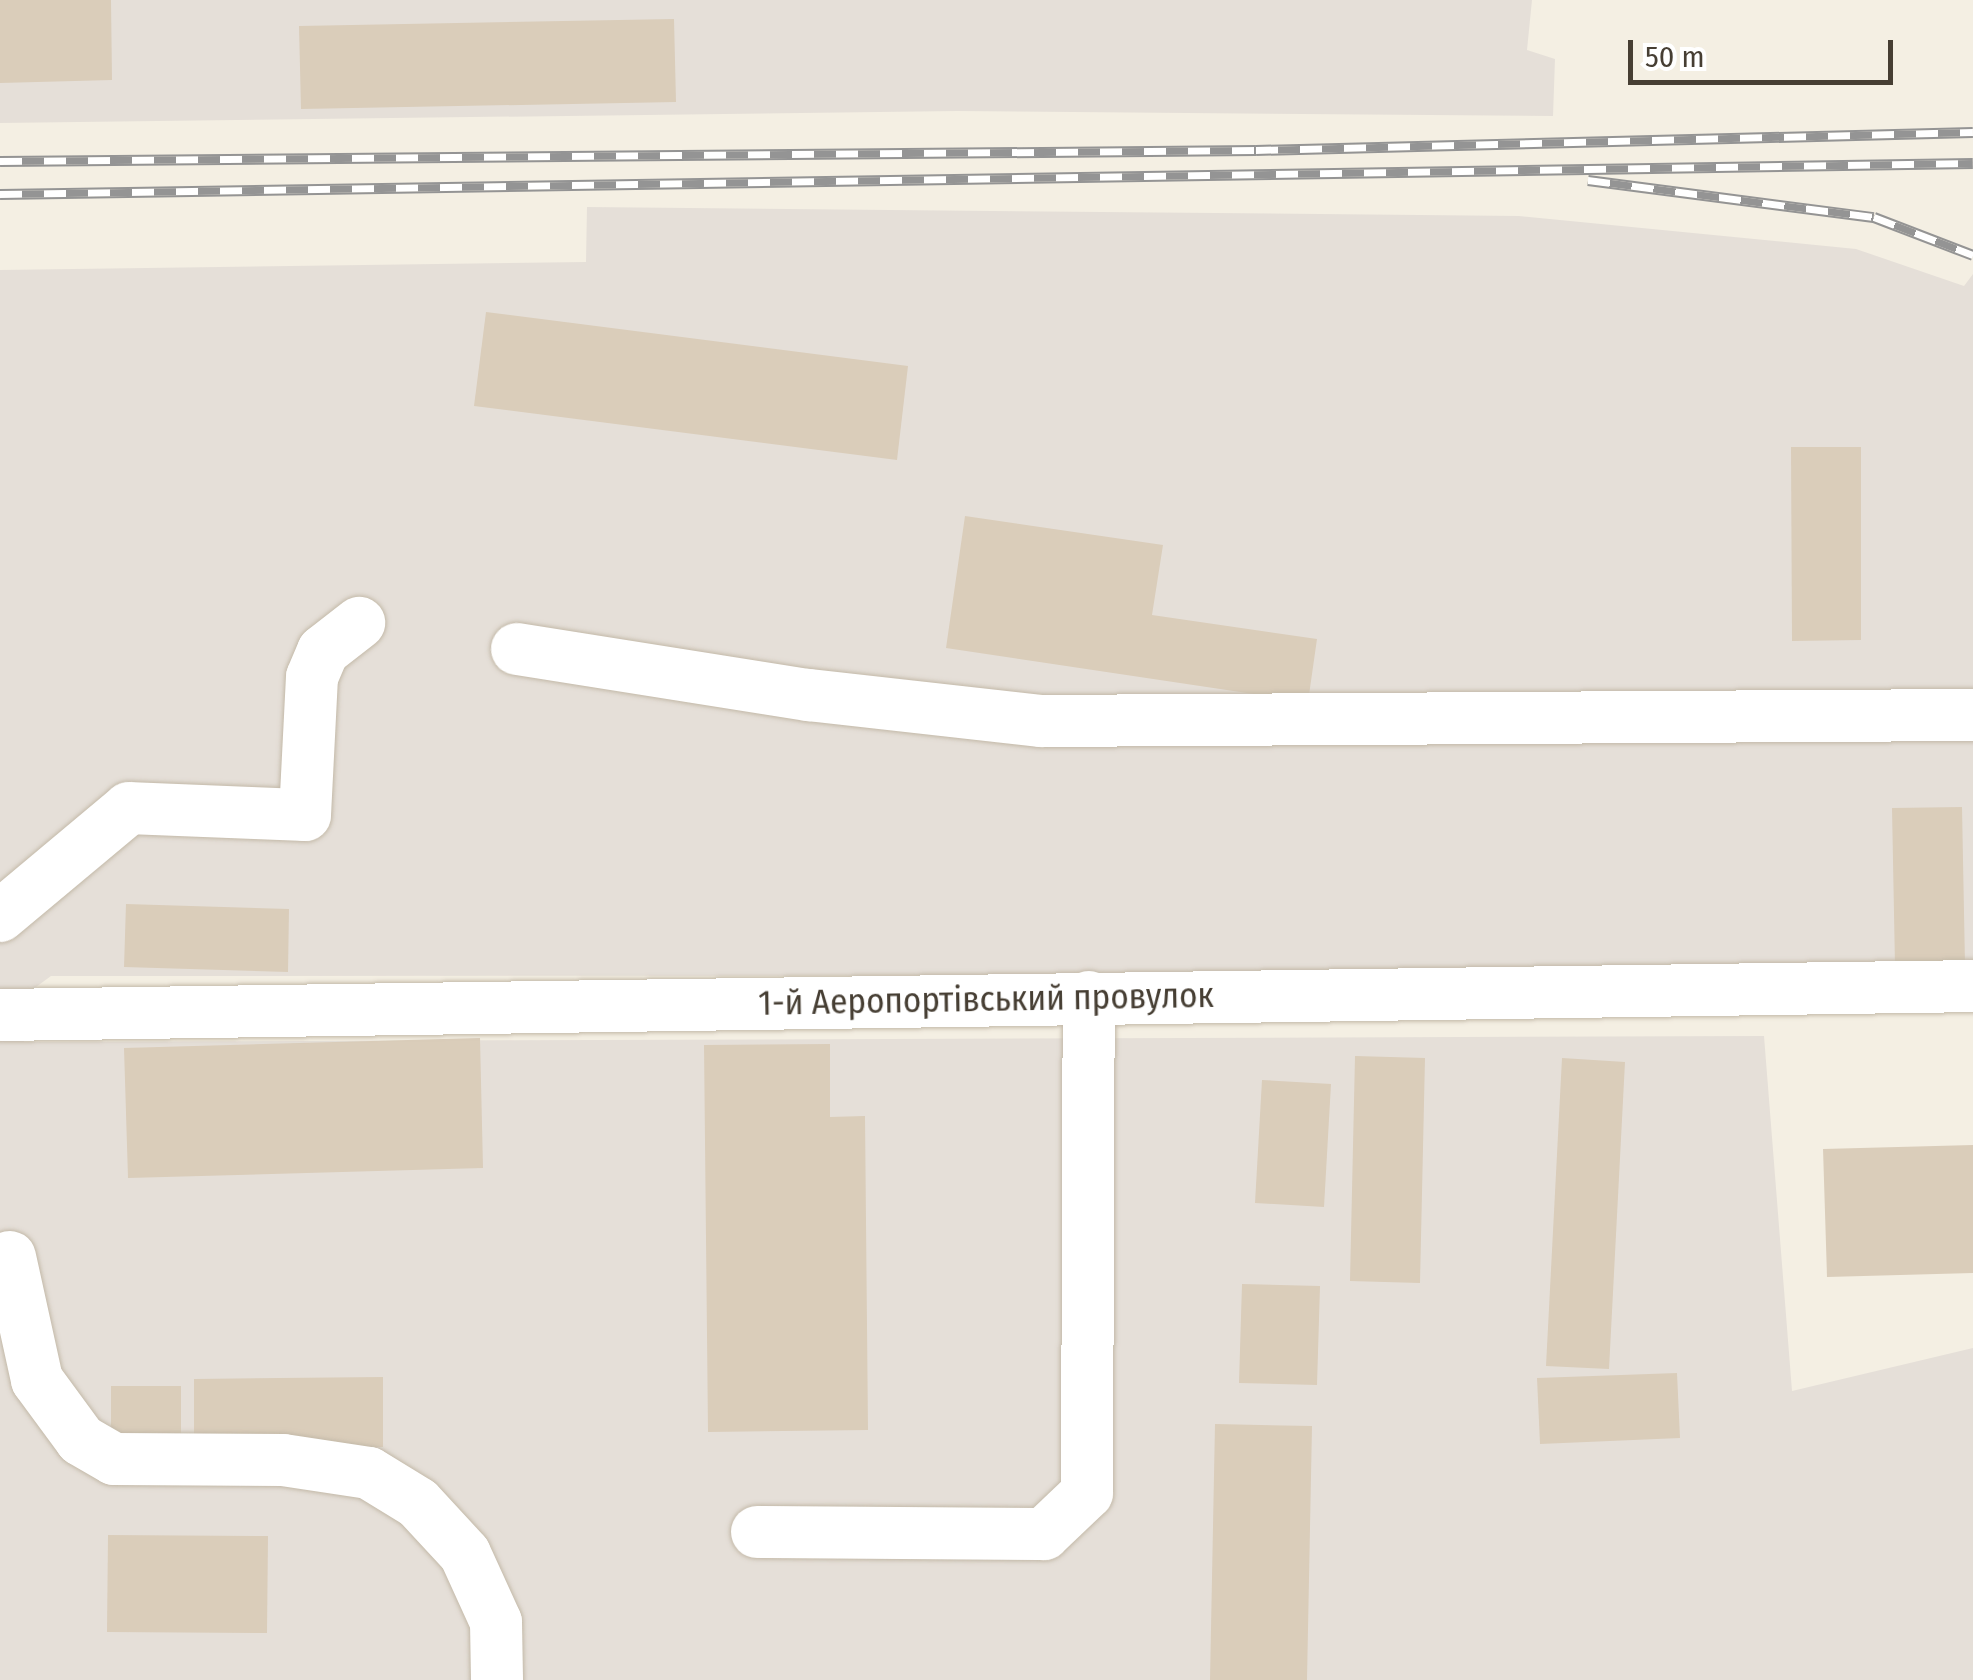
<!DOCTYPE html>
<html>
<head>
<meta charset="utf-8">
<style>
  body { margin:0 }
  #map { position:relative; width:1973px; height:1680px; overflow:hidden; background:#f4efe3; font-family:"Fira Sans Condensed",sans-serif }
  div>[style] { position:absolute }
  [style*='--x'] { left:calc(var(--x)*1px); top:calc(var(--y)*1px); width:calc(var(--w)*1px); rotate:calc(var(--a)*1deg) }
  .industrial>* { inset:0; background:#e5dfd8 }
  .building>* { inset:0; background:#dacdba }
  .roads { filter:drop-shadow(0 0 2px #c3b9a8) drop-shadow(0 0 2px #c3b9a8) }
  .minor>* { height:52px; margin:-26px; padding:0 26px; transform-origin:26px; border-radius:26px; background:#fff }
  .rail>* { height:11px; margin-top:-5.5px; transform-origin:0; background:repeating-linear-gradient(90deg,#fff 0 22px,#949494 0 44px); box-sizing:border-box; border-block:2px solid #949494 }
  span { translate:-50% -50%; white-space:nowrap; text-align:center; line-height:1.15; -webkit-text-stroke:8px #fff; paint-order:stroke }
  .street-label { font-size:35px; color:#463e33 }
  .scale { position:absolute; left:1628px; top:40px; width:265px; height:45px; box-sizing:border-box; border:5px solid #463e33; border-top:0; padding-left:12px; font-size:30px; line-height:35px; white-space:nowrap; color:#463e33; -webkit-text-stroke:8px #fff; paint-order:stroke }
</style>
</head>
<body>
<div id="map">
  <div class="industrial">
    <div style="clip-path:polygon(0 0,1532px 0,1527px 50px,1555px 59px,1553px 116px,957px 111px,0 123px)"></div>
    <div style="clip-path:polygon(587px 207px,1519px 216px,1856px 249px,1964px 286px,1973px 274px,1973px 975px,51px 976px,25px 995px,24px 1042px,1764px 1036px,1792px 1391px,1973px 1348px,1973px 1680px,0 1680px,0 270px,586px 262px)"></div>
  </div>
  <div class="building">
    <div style="clip-path:polygon(0 0,111px 0,112px 80px,0 83px)"></div>
    <div style="clip-path:polygon(674px 19px,676px 102px,301px 109px,299px 26px)"></div>
    <div style="clip-path:polygon(486px 312px,908px 366px,897px 460px,474px 406px)"></div>
    <div style="clip-path:polygon(1791px 447px,1861px 447px,1861px 640px,1792px 641px)"></div>
    <div style="clip-path:polygon(965px 516px,1163px 545px,1152px 615px,1317px 639px,1308px 702px,946px 648px)"></div>
    <div style="clip-path:polygon(1962px 807px,1965px 965px,1895px 966px,1892px 808px)"></div>
    <div style="clip-path:polygon(126px 904px,289px 909px,288px 972px,124px 967px)"></div>
    <div style="clip-path:polygon(480px 1038px,483px 1168px,128px 1178px,124px 1048px)"></div>
    <div style="clip-path:polygon(830px 1044px,830px 1117px,865px 1116px,868px 1430px,708px 1432px,704px 1045px)"></div>
    <div style="clip-path:polygon(1355px 1056px,1425px 1058px,1420px 1283px,1350px 1281px)"></div>
    <div style="clip-path:polygon(1562px 1058px,1625px 1062px,1609px 1369px,1546px 1366px)"></div>
    <div style="clip-path:polygon(1262px 1080px,1331px 1084px,1324px 1207px,1255px 1203px)"></div>
    <div style="clip-path:polygon(1973px 1145px,1973px 1273px,1827px 1277px,1823px 1149px)"></div>
    <div style="clip-path:polygon(1242px 1284px,1320px 1286px,1317px 1385px,1239px 1383px)"></div>
    <div style="clip-path:polygon(1677px 1373px,1680px 1438px,1540px 1444px,1537px 1378px)"></div>
    <div style="clip-path:polygon(383px 1377px,383px 1447px,194px 1448px,194px 1379px)"></div>
    <div style="clip-path:polygon(111px 1386px,181px 1386px,181px 1450px,111px 1450px)"></div>
    <div style="clip-path:polygon(1215px 1424px,1312px 1426px,1307px 1680px,1210px 1680px)"></div>
    <div style="clip-path:polygon(108px 1535px,268px 1536px,267px 1633px,107px 1632px)"></div>
  </div>
  <div class="roads">
    <div class="minor">
      <div style="--x:517;--y:649;--w:296;--a:9"></div>
      <div style="--x:809;--y:695;--w:233;--a:6.4"></div>
      <div style="--x:1041;--y:721;--w:932;--a:-0.37"></div>
      <div style="--x:0;--y:916;--w:168;--a:-39.9"></div>
      <div style="--x:129;--y:808;--w:176;--a:2.3"></div>
      <div style="--x:305;--y:815;--w:138;--a:-87.1"></div>
      <div style="--x:312;--y:677;--w:28;--a:-67"></div>
      <div style="--x:323;--y:651;--w:46;--a:-37.9"></div>
      <div style="--x:0;--y:1015;--w:1973;--a:-0.84"></div>
      <div style="--x:10;--y:1257;--w:126;--a:77.6"></div>
      <div style="--x:37;--y:1380;--w:74;--a:53.7"></div>
      <div style="--x:81;--y:1440;--w:38;--a:30"></div>
      <div style="--x:114;--y:1459;--w:169;--a:0.3"></div>
      <div style="--x:283;--y:1460;--w:87;--a:8.6"></div>
      <div style="--x:369;--y:1473;--w:57;--a:31.5"></div>
      <div style="--x:418;--y:1503;--w:69;--a:47.3"></div>
      <div style="--x:465;--y:1554;--w:75;--a:65.5"></div>
      <div style="--x:496;--y:1622;--w:58;--a:89"></div>
      <div style="--x:757;--y:1532;--w:287;--a:0.4"></div>
      <div style="--x:1044;--y:1534;--w:59;--a:-43.6"></div>
      <div style="--x:1087;--y:1493;--w:496;--a:-89.8"></div>
    </div>
  </div>
  <div class="rail">
    <div style="--x:0;--y:161;--w:1256;--a:-0.5"></div>
    <div style="--x:1256;--y:150;--w:717;--a:-1.44"></div>
    <div style="--x:1588;--y:180;--w:288;--a:7.4"></div>
    <div style="--x:1874;--y:217;--w:106;--a:21"></div>
    <div style="--x:0;--y:194;--w:1973;--a:-0.9"></div>
  </div>
  <div class="street-label">
    <span style="left:986px;top:999px;rotate:-1deg">1-й Аеропортівський провулок</span>
  </div>
  <div class="scale">50 m</div>
</div>
</body>
</html>
